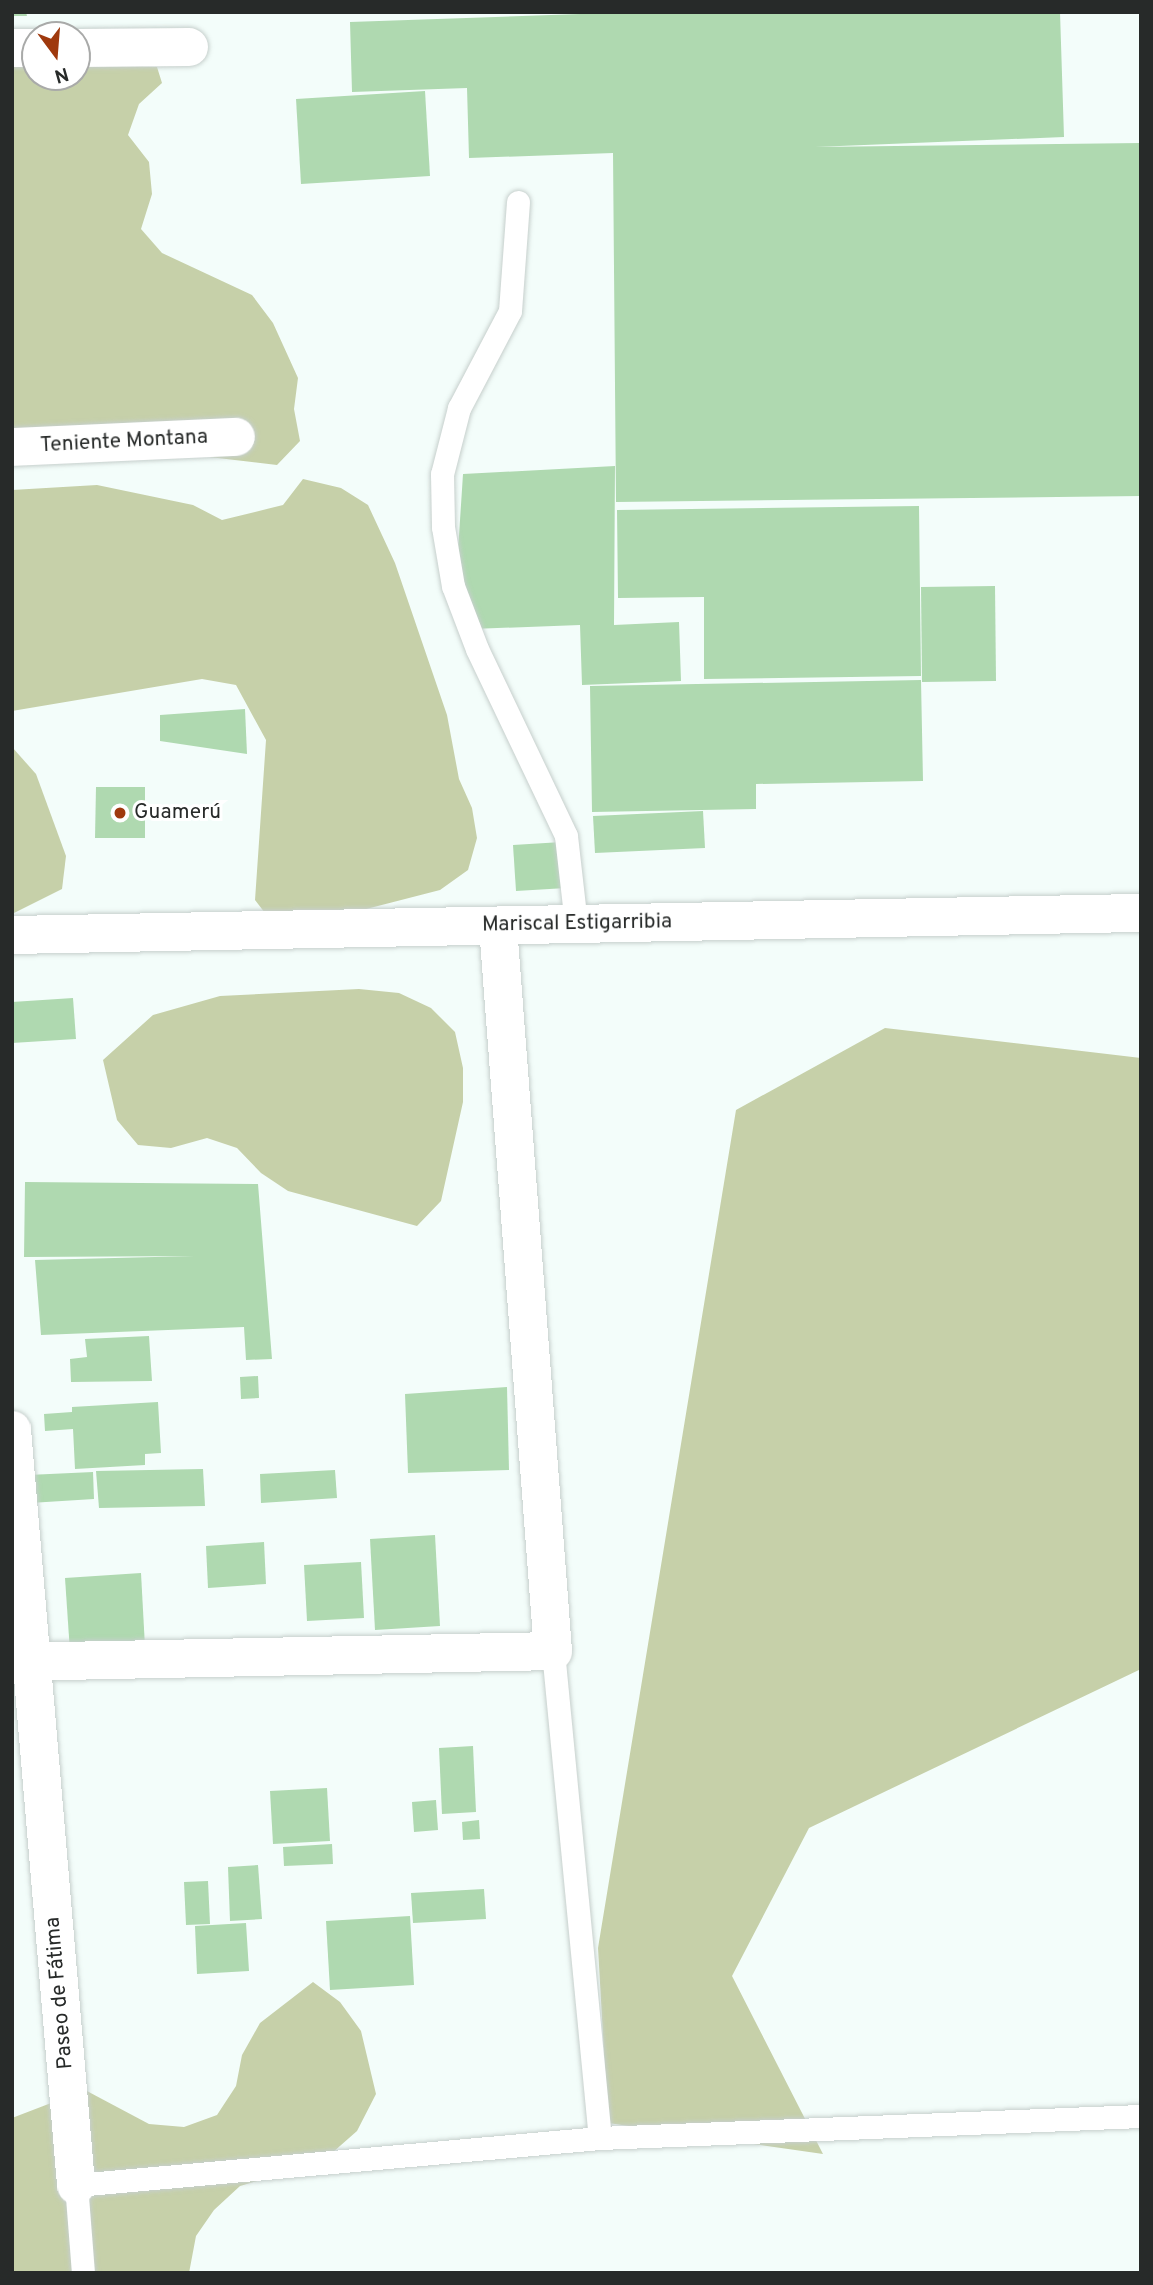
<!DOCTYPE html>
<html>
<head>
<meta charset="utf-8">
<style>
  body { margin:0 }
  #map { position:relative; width:1153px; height:2285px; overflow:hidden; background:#f3fdfa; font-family:Overpass,sans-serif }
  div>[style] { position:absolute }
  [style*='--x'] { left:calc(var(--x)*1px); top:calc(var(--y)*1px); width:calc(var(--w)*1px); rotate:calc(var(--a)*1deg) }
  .green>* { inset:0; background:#c6d0a9 }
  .building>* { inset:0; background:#afd9b0 }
  .roads { filter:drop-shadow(0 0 2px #c6cfcc) drop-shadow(0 0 2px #c6cfcc) }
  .service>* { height:23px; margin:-11.5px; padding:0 11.5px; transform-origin:11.5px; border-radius:11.5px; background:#fff }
  .minor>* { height:38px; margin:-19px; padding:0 19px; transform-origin:19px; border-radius:19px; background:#fff }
  .tertiary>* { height:38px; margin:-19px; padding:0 19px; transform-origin:19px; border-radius:19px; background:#fff }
  .dots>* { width:19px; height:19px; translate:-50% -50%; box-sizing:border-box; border:4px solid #fff; border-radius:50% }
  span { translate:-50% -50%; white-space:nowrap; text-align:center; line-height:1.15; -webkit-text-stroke:6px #fff; paint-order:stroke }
  .street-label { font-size:21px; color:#272a29 }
  .poi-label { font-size:21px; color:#272a29 }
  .left { translate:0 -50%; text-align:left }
  .frame { position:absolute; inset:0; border:14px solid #272a29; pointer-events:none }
  .north { position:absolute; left:21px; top:21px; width:70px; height:70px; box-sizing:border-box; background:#fff; border:2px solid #a9aaa9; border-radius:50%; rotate:164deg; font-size:19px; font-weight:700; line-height:28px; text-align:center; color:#272a29 }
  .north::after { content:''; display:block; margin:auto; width:24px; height:32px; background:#9f390d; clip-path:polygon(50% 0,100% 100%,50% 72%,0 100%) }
</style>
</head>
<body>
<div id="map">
  <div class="green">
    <div style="clip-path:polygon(12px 57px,35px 59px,35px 77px,77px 77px,77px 62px,157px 67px,162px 83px,139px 104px,128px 135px,149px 162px,152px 194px,141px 229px,162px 253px,252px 295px,273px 323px,298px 378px,294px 409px,300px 441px,277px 465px,150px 450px,12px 459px)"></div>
    <div style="clip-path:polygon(303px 479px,341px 488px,368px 505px,395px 563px,447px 715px,459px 779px,472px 808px,477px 838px,468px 870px,440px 890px,308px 924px,275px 926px,255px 900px,266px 740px,236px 685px,202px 679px,12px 711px,12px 490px,97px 485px,193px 505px,222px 520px,283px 505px)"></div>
    <div style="clip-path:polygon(12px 747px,36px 774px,66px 856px,62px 889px,12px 914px)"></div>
    <div style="clip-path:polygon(359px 989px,399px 993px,431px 1008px,455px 1032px,463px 1068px,463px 1102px,441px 1201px,417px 1226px,288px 1191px,261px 1173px,237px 1148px,207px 1138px,171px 1148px,138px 1145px,117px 1120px,103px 1060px,153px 1015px,220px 996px)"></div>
    <div style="clip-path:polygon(885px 1028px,1141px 1058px,1141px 1669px,809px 1828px,732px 1976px,823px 2154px,608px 2123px,598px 1948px,736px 1110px)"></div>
    <div style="clip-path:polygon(313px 1982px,340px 2002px,361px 2031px,376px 2094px,357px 2131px,307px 2175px,274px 2176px,240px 2186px,214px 2210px,196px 2236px,189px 2273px,12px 2273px,12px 2118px,85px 2090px,149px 2124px,184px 2127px,217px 2115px,236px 2086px,242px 2055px,260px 2023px)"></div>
  </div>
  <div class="building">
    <div style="clip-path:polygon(12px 12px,26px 12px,27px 16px,12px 16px)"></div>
    <div style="clip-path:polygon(637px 12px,1060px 12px,1064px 137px,815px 147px,1141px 143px,1141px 496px,616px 502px,613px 153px,469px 158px,467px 88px,352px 92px,350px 22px)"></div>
    <div style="clip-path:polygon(425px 91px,430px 176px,301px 184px,296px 99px)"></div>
    <div style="clip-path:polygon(615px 466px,614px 625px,679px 622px,681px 681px,582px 685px,580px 625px,472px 629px,458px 551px,463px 474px)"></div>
    <div style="clip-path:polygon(919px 506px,921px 676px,704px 679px,704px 597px,618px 598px,617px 510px)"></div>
    <div style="clip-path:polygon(995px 586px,996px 681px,922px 682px,921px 587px)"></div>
    <div style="clip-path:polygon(921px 680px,923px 781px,756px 784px,756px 809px,592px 812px,590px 686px)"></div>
    <div style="clip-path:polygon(245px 709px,247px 754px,160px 741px,160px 715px)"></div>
    <div style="clip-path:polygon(96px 787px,145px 787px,145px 838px,95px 838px)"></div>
    <div style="clip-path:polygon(703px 811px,705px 848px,595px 853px,593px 816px)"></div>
    <div style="clip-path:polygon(562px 842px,566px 888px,516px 891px,513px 845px)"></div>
    <div style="clip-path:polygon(73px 998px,76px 1039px,12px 1043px,12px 1002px)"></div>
    <div style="clip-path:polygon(25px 1182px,258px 1184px,272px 1359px,246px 1360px,244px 1327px,41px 1335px,35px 1260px,195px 1256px,24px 1257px)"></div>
    <div style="clip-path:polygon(149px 1336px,152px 1381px,71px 1382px,70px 1359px,87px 1357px,85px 1339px)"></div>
    <div style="clip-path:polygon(258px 1376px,259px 1398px,241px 1399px,240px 1377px)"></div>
    <div style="clip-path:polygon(507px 1387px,509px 1470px,408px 1473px,405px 1394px)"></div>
    <div style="clip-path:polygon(158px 1402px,161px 1453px,145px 1454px,145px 1465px,75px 1469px,73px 1429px,45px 1431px,44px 1414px,72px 1412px,72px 1407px)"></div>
    <div style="clip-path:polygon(203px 1469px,205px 1506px,99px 1508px,96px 1471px)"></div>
    <div style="clip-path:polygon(335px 1470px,337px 1498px,261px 1503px,260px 1474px)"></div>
    <div style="clip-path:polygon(93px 1472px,94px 1499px,30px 1503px,28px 1475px)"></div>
    <div style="clip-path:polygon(435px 1535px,440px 1626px,375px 1630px,370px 1539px)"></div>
    <div style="clip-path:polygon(264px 1542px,266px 1584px,208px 1588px,206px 1546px)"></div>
    <div style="clip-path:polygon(361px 1562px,364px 1618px,307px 1621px,304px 1565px)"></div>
    <div style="clip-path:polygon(141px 1573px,145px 1647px,70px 1652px,65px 1578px)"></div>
    <div style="clip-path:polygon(473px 1746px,476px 1812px,442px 1814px,439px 1748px)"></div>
    <div style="clip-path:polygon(327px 1788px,330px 1841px,273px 1844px,270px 1791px)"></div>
    <div style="clip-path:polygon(436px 1800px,438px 1830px,414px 1832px,412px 1802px)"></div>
    <div style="clip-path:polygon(479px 1820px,480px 1839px,463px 1840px,462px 1822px)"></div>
    <div style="clip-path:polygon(332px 1844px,333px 1864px,284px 1866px,283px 1847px)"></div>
    <div style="clip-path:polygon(258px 1865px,262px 1919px,230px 1921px,228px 1867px)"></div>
    <div style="clip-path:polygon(208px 1881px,210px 1924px,186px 1925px,184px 1882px)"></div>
    <div style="clip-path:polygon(484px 1889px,486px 1919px,413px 1923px,411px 1893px)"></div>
    <div style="clip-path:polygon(410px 1916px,414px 1985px,330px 1990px,326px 1921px)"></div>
    <div style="clip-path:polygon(246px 1923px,249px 1971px,197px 1974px,195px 1926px)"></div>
  </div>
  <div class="roads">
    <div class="service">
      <div style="--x:518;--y:202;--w:109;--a:94.2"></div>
      <div style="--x:510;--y:311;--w:110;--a:117.7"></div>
      <div style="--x:459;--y:408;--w:68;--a:104.4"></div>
      <div style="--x:442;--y:474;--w:53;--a:88.9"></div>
      <div style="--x:443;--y:527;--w:60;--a:80.4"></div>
      <div style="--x:453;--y:586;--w:67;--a:69.1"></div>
      <div style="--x:477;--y:649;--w:207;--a:64.5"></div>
      <div style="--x:566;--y:836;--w:89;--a:83.5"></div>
      <div style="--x:553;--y:1651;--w:489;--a:84.5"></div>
      <div style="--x:83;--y:2273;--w:88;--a:-94.5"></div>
      <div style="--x:76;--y:2185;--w:526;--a:-5.13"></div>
      <div style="--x:600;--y:2138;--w:541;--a:-2.33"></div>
    </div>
    <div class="minor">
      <div style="--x:12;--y:48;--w:23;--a:0"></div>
      <div style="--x:77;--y:48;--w:112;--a:-0.5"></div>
      <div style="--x:12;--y:447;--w:224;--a:-2.6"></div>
      <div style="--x:12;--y:1430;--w:758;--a:85.15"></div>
      <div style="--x:12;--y:1662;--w:541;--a:-1.16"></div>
      <div style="--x:553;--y:1651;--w:727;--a:-94.34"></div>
    </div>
    <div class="tertiary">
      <div style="--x:12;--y:935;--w:1129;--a:-1.12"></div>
    </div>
  </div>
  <div class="dots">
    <div style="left:120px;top:813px;background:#9f390d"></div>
  </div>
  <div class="street-label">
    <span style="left:124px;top:442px;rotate:-3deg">Teniente Montana</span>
    <span style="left:577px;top:924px;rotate:-1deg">Mariscal Estigarribia</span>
    <span style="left:60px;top:1993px;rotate:-95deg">Paseo de Fátima</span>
  </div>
  <div class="poi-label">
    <span class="left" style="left:134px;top:813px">Guamerú</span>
  </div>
  <div class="frame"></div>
  <div class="north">N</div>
</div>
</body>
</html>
